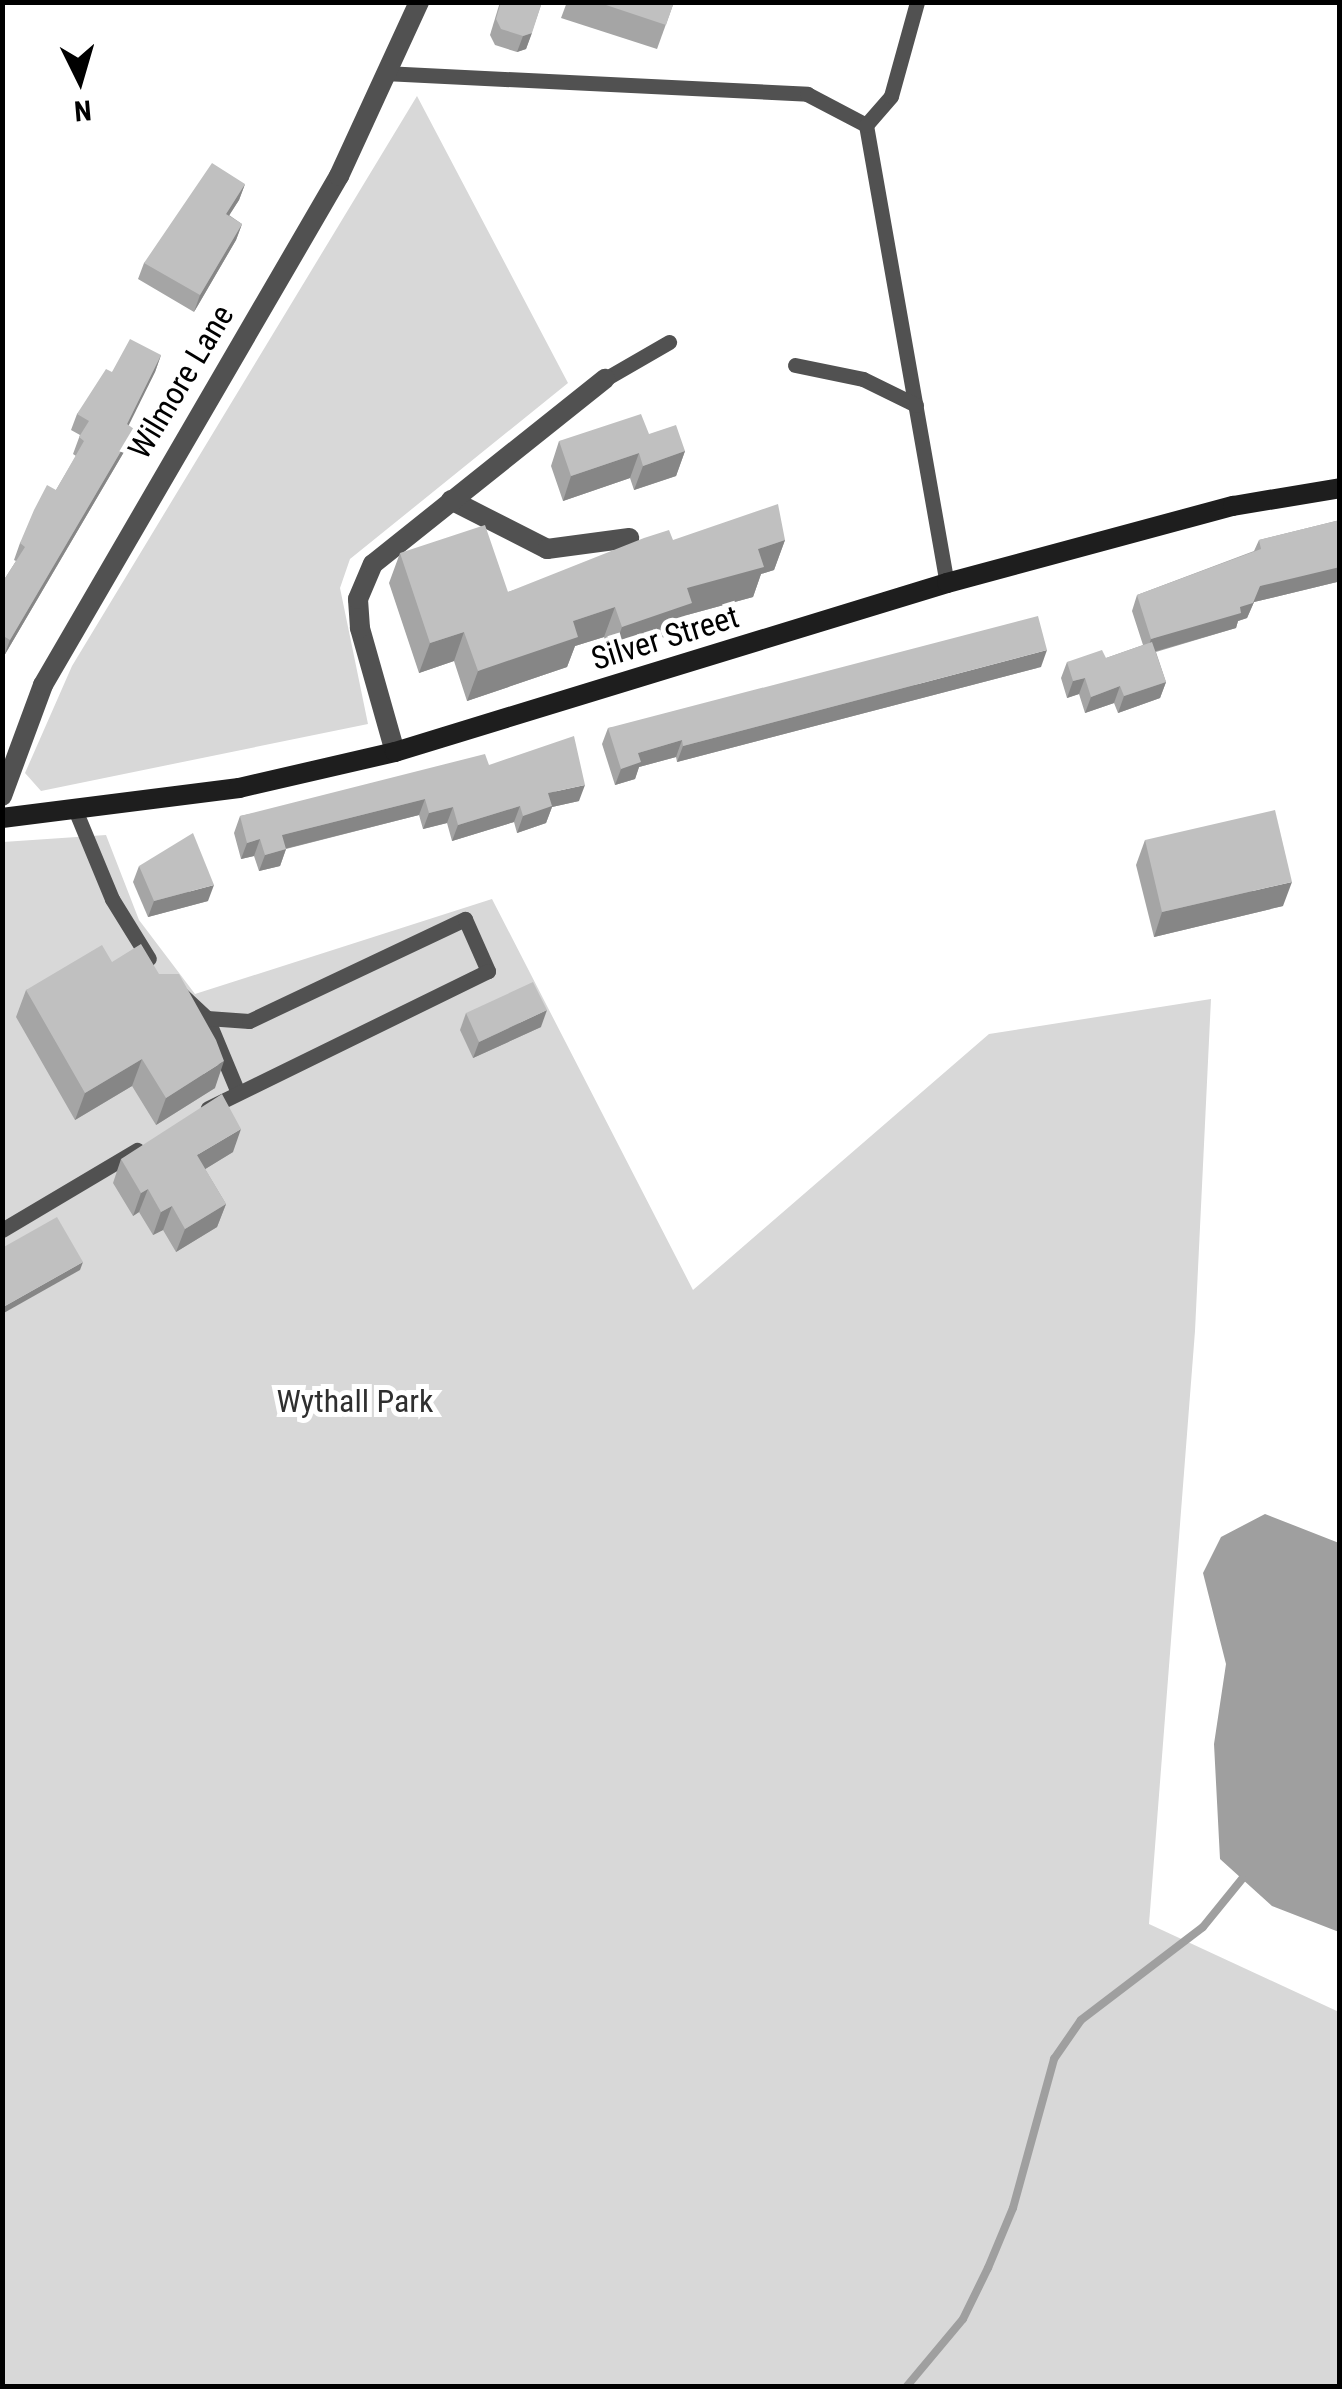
<!DOCTYPE html>
<html>
<head>
<meta charset="utf-8">
<style>
  body { margin:0 }
  #map { position:relative; width:1342px; height:2389px; overflow:hidden; background:#fff; font-family:"Roboto Condensed",sans-serif }
  div>[style] { position:absolute }
  [style*='--x'] { left:calc(var(--x)*1px); top:calc(var(--y)*1px); width:calc(var(--w)*1px); rotate:calc(var(--a)*1deg) }
  .green>* { inset:0; background:#d8d8d8 }
  .water>* { inset:0; background:#9f9f9f }
  .stream>* { height:8px; margin:-4px; padding:0 4px; transform-origin:4px; border-radius:4px; background:#9f9f9f }
  .lane>* { height:15px; margin:-7.5px; padding:0 7.5px; transform-origin:7.5px; border-radius:7.5px; background:#515151 }
  .street>* { height:20px; margin:-10px; padding:0 10px; transform-origin:10px; border-radius:10px; background:#515151 }
  .secondary>* { height:20px; margin:-10px; padding:0 10px; transform-origin:10px; border-radius:10px; background:#1e1e1e }
  .wall>* { inset:0; background:#a5a5a5 }
  .shaded-wall>* { inset:0; background:#868686 }
  .building>* { inset:0; background:#c0c0c0 }
  span { translate:-50% -50%; white-space:nowrap; text-align:center; line-height:1.15; -webkit-text-stroke:10px #fff; paint-order:stroke }
  .street-label { font-size:32px; color:#000 }
  .park-label { font-size:32px; color:#2f2f2f }
  .frame { position:absolute; inset:0; border:5px solid #000; pointer-events:none }
  .north { position:absolute; left:30px; top:30px; width:100px; height:100px; -webkit-text-stroke:8px #fff; paint-order:stroke; rotate:175deg; font-size:28px; font-weight:700; line-height:40px; text-align:center; color:#000 }
  .north::after { content:''; display:block; margin:auto; width:35px; height:45px; background:#000; clip-path:polygon(50% 0,100% 100%,50% 72%,0 100%) }
</style>
</head>
<body>
<div id="map">
  <div class="green">
    <div style="clip-path:polygon(417px 96px,568px 383px,350px 559px,340px 588px,368px 724px,41px 791px,25px 773px,72px 666px)"></div>
    <div style="clip-path:polygon(106px 835px,139px 920px,195px 994px,492px 899px,693px 1290px,989px 1034px,1211px 999px,1195px 1331px,1149px 1924px,1339px 2012px,1339px 2386px,3px 2386px,3px 842px)"></div>
  </div>
  <div class="water">
    <div style="clip-path:polygon(1265px 1514px,1339px 1543px,1339px 1932px,1272px 1906px,1220px 1859px,1214px 1744px,1226px 1664px,1203px 1573px,1221px 1537px)"></div>
  </div>
  <div class="stream">
    <div style="--x:907;--y:2386;--w:87;--a:-50.1"></div>
    <div style="--x:963;--y:2319;--w:57;--a:-63.9"></div>
    <div style="--x:988;--y:2268;--w:65;--a:-67.4"></div>
    <div style="--x:1013;--y:2208;--w:155;--a:-74.6"></div>
    <div style="--x:1054;--y:2059;--w:47;--a:-55.3"></div>
    <div style="--x:1081;--y:2020;--w:153;--a:-37.3"></div>
    <div style="--x:1203;--y:1927;--w:62;--a:-50.9"></div>
  </div>
  <div class="lane">
    <div style="--x:384;--y:73;--w:424;--a:2.8"></div>
    <div style="--x:807;--y:94;--w:67;--a:27.7"></div>
    <div style="--x:866;--y:125;--w:465;--a:80"></div>
    <div style="--x:866;--y:125;--w:38;--a:-49"></div>
    <div style="--x:891;--y:96;--w:98;--a:-74.5"></div>
    <div style="--x:795;--y:365;--w:69;--a:11.6"></div>
    <div style="--x:863;--y:379;--w:59;--a:26.1"></div>
    <div style="--x:605;--y:379;--w:74;--a:-30"></div>
    <div style="--x:76;--y:812;--w:94;--a:67.5"></div>
    <div style="--x:112;--y:899;--w:70;--a:58.3"></div>
    <div style="--x:180;--y:993;--w:37;--a:43"></div>
    <div style="--x:207;--y:1018;--w:78;--a:67.4"></div>
    <div style="--x:207;--y:1018;--w:42;--a:4.1"></div>
    <div style="--x:249;--y:1021;--w:239;--a:-25.3"></div>
    <div style="--x:465;--y:919;--w:57;--a:66.1"></div>
    <div style="--x:488;--y:971;--w:312;--a:153.9"></div>
    <div style="--x:2;--y:1230;--w:157;--a:-30.7"></div>
  </div>
  <div class="street">
    <div style="--x:451;--y:500;--w:108;--a:27"></div>
    <div style="--x:547;--y:549;--w:83;--a:-7.6"></div>
    <div style="--x:395;--y:752;--w:129;--a:-105.8"></div>
    <div style="--x:360;--y:628;--w:29;--a:-94"></div>
    <div style="--x:358;--y:599;--w:38;--a:-67"></div>
    <div style="--x:373;--y:564;--w:297;--a:-38.6"></div>
    <div style="--x:2;--y:796;--w:118;--a:-69.7"></div>
    <div style="--x:43;--y:685;--w:589;--a:-59.82"></div>
    <div style="--x:339;--y:176;--w:192;--a:-65.3"></div>
  </div>
  <div class="secondary">
    <div style="--x:2;--y:818;--w:239;--a:-7.2"></div>
    <div style="--x:239;--y:788;--w:160;--a:-13"></div>
    <div style="--x:395;--y:752;--w:577;--a:-17.02"></div>
    <div style="--x:947;--y:583;--w:296;--a:-15.1"></div>
    <div style="--x:1233;--y:506;--w:109;--a:-9.5"></div>
  </div>
  <div class="wall">
    <div style="clip-path:polygon(500px 2px,542px 2px,526px 49px,517px 52px,495px 45px,490px 35px)"></div>
    <div style="clip-path:polygon(567px 2px,674px 2px,657px 49px,561px 18px)"></div>
    <div style="clip-path:polygon(245px 184px,239px 200px,229px 215px,242px 224px,236px 240px,194px 312px,138px 279px,144px 263px)"></div>
    <div style="clip-path:polygon(161px 355px,155px 372px,128px 425px,128px 445px,4px 656px,2px 583px,16px 561px,14px 560px,20px 543px,56px 490px,76px 456px,73px 454px,80px 435px,71px 430px,77px 414px,112px 372px)"></div>
    <div style="clip-path:polygon(649px 434px,685px 451px,676px 476px,634px 490px,630px 478px,563px 501px,551px 466px,559px 441px)"></div>
    <div style="clip-path:polygon(1340px 520px,1340px 576px,1337px 582px,1254px 602px,1247px 618px,1238px 621px,1236px 628px,1156px 652px,1166px 682px,1160px 698px,1118px 713px,1114px 703px,1085px 713px,1079px 694px,1067px 698px,1061px 678px,1067px 662px,1106px 658px,1143px 645px,1132px 611px,1137px 595px,1254px 551px,1259px 540px)"></div>
    <div style="clip-path:polygon(673px 540px,785px 540px,774px 570px,761px 574px,753px 597px,687px 615px,681px 633px,611px 657px,604px 637px,575px 646px,567px 667px,467px 701px,454px 661px,419px 673px,389px 583px,400px 553px,508px 592px)"></div>
    <div style="clip-path:polygon(1041px 667px,677px 762px,676px 757px,639px 767px,635px 779px,615px 785px,602px 744px,608px 728px)"></div>
    <div style="clip-path:polygon(489px 765px,579px 801px,552px 807px,546px 823px,517px 833px,514px 822px,452px 841px,447px 823px,423px 829px,419px 815px,286px 849px,280px 866px,259px 871px,254px 856px,241px 859px,234px 833px,240px 816px)"></div>
    <div style="clip-path:polygon(1145px 840px,1283px 906px,1154px 937px,1136px 865px)"></div>
    <div style="clip-path:polygon(139px 866px,208px 901px,148px 917px,133px 882px)"></div>
    <div style="clip-path:polygon(112px 962px,215px 1088px,156px 1125px,132px 1086px,75px 1120px,16px 1017px,26px 990px)"></div>
    <div style="clip-path:polygon(466px 1013px,541px 1027px,473px 1058px,460px 1030px)"></div>
    <div style="clip-path:polygon(233px 1152px,205px 1169px,226px 1204px,217px 1227px,176px 1252px,163px 1230px,153px 1235px,139px 1212px,133px 1216px,113px 1183px,121px 1159px)"></div>
  </div>
  <div class="shaded-wall">
    <div style="clip-path:polygon(532px 33px,526px 49px,517px 52px,523px 36px)"></div>
    <div style="clip-path:polygon(245px 184px,239px 200px,220px 230px,226px 214px)"></div>
    <div style="clip-path:polygon(242px 224px,236px 240px,194px 312px,200px 295px)"></div>
    <div style="clip-path:polygon(161px 355px,155px 372px,121px 441px,127px 424px)"></div>
    <div style="clip-path:polygon(134px 429px,128px 445px,4px 656px,10px 640px)"></div>
    <div style="clip-path:polygon(685px 451px,676px 476px,634px 490px,643px 466px)"></div>
    <div style="clip-path:polygon(639px 453px,630px 478px,563px 501px,571px 476px)"></div>
    <div style="clip-path:polygon(785px 540px,774px 570px,761px 574px,753px 597px,687px 615px,681px 633px,611px 657px,622px 627px,687px 588px,758px 549px)"></div>
    <div style="clip-path:polygon(1340px 554px,1340px 575px,1337px 582px,1254px 602px,1247px 618px,1238px 621px,1236px 628px,1146px 654px,1151px 639px,1240px 607px,1260px 586px)"></div>
    <div style="clip-path:polygon(615px 607px,604px 637px,575px 646px,567px 667px,467px 701px,478px 671px,573px 621px)"></div>
    <div style="clip-path:polygon(464px 632px,454px 661px,419px 673px,430px 643px)"></div>
    <div style="clip-path:polygon(1047px 650px,1041px 667px,677px 762px,683px 746px)"></div>
    <div style="clip-path:polygon(1085px 678px,1079px 694px,1067px 698px,1073px 681px)"></div>
    <div style="clip-path:polygon(1166px 682px,1160px 698px,1118px 713px,1124px 696px)"></div>
    <div style="clip-path:polygon(1120px 686px,1114px 703px,1085px 713px,1091px 697px)"></div>
    <div style="clip-path:polygon(682px 740px,676px 757px,639px 767px,635px 779px,615px 785px,621px 769px,638px 753px)"></div>
    <div style="clip-path:polygon(585px 785px,579px 801px,552px 807px,546px 823px,517px 833px,523px 816px,548px 793px)"></div>
    <div style="clip-path:polygon(425px 799px,419px 815px,276px 851px,282px 835px)"></div>
    <div style="clip-path:polygon(520px 806px,514px 822px,452px 841px,458px 825px)"></div>
    <div style="clip-path:polygon(453px 807px,447px 823px,423px 829px,429px 813px)"></div>
    <div style="clip-path:polygon(260px 839px,254px 856px,241px 859px,247px 843px)"></div>
    <div style="clip-path:polygon(286px 849px,280px 866px,259px 871px,265px 855px)"></div>
    <div style="clip-path:polygon(1292px 882px,1283px 906px,1154px 937px,1162px 912px)"></div>
    <div style="clip-path:polygon(214px 885px,208px 901px,148px 917px,154px 901px)"></div>
    <div style="clip-path:polygon(547px 1010px,541px 1027px,473px 1058px,479px 1042px)"></div>
    <div style="clip-path:polygon(142px 1059px,132px 1086px,75px 1120px,85px 1093px)"></div>
    <div style="clip-path:polygon(224px 1061px,215px 1088px,156px 1125px,166px 1098px)"></div>
    <div style="clip-path:polygon(241px 1129px,233px 1152px,189px 1179px,197px 1155px)"></div>
    <div style="clip-path:polygon(148px 1189px,139px 1212px,133px 1216px,141px 1193px)"></div>
    <div style="clip-path:polygon(226px 1204px,217px 1227px,176px 1252px,185px 1229px)"></div>
    <div style="clip-path:polygon(172px 1206px,163px 1230px,153px 1235px,161px 1212px)"></div>
    <div style="clip-path:polygon(83px 1262px,80px 1270px,2px 1314px,5px 1306px)"></div>
  </div>
  <div class="building">
    <div style="clip-path:polygon(501px 2px,542px 2px,532px 33px,523px 36px,501px 29px,496px 19px)"></div>
    <div style="clip-path:polygon(597px 2px,674px 2px,666px 25px)"></div>
    <div style="clip-path:polygon(212px 163px,245px 184px,226px 214px,242px 224px,200px 295px,144px 263px)"></div>
    <div style="clip-path:polygon(130px 339px,161px 355px,127px 424px,134px 429px,10px 640px,5px 637px,2px 641px,2px 583px,25px 547px,20px 543px,34px 510px,47px 485px,56px 490px,84px 441px,79px 437px,89px 421px,77px 414px,106px 369px,112px 372px)"></div>
    <div style="clip-path:polygon(641px 414px,649px 434px,676px 425px,685px 451px,643px 466px,639px 453px,571px 476px,559px 441px)"></div>
    <div style="clip-path:polygon(778px 504px,785px 540px,758px 549px,764px 567px,687px 588px,692px 603px,622px 627px,615px 607px,573px 621px,578px 637px,478px 671px,464px 632px,430px 643px,400px 553px,485px 525px,508px 592px,644px 538px,669px 530px,673px 540px)"></div>
    <div style="clip-path:polygon(1340px 520px,1340px 567px,1260px 586px,1253px 603px,1240px 607px,1241px 613px,1151px 639px,1137px 595px,1261px 549px,1259px 540px)"></div>
    <div style="clip-path:polygon(1038px 616px,1047px 650px,683px 746px,682px 740px,638px 753px,641px 762px,621px 769px,608px 728px)"></div>
    <div style="clip-path:polygon(1152px 642px,1166px 682px,1124px 696px,1120px 686px,1091px 697px,1085px 678px,1073px 681px,1067px 662px,1102px 650px,1106px 658px)"></div>
    <div style="clip-path:polygon(574px 736px,585px 785px,548px 793px,552px 806px,523px 816px,520px 806px,458px 825px,453px 807px,429px 813px,425px 799px,282px 835px,286px 849px,265px 855px,260px 839px,247px 843px,240px 816px,485px 754px,489px 765px)"></div>
    <div style="clip-path:polygon(1275px 810px,1292px 882px,1162px 912px,1145px 840px)"></div>
    <div style="clip-path:polygon(193px 833px,214px 885px,154px 901px,139px 866px)"></div>
    <div style="clip-path:polygon(141px 944px,159px 974px,179px 974px,216px 1040px,224px 1061px,166px 1098px,142px 1059px,85px 1093px,26px 990px,102px 945px,112px 962px)"></div>
    <div style="clip-path:polygon(533px 982px,547px 1010px,479px 1042px,466px 1013px)"></div>
    <div style="clip-path:polygon(222px 1094px,241px 1129px,197px 1155px,226px 1204px,185px 1229px,172px 1206px,161px 1212px,148px 1189px,141px 1193px,121px 1159px)"></div>
    <div style="clip-path:polygon(57px 1217px,83px 1262px,5px 1306px,2px 1302px,2px 1248px)"></div>
  </div>
  <div class="street-label">
    <span style="left:181px;top:382px;rotate:-59deg">Wilmore Lane</span>
    <span style="left:665px;top:638px;rotate:-17deg">Silver Street</span>
  </div>
  <div class="park-label">
    <span style="left:355px;top:1401px">Wythall Park</span>
  </div>
  <div class="frame"></div>
  <div class="north">N</div>
</div>
</body>
</html>
